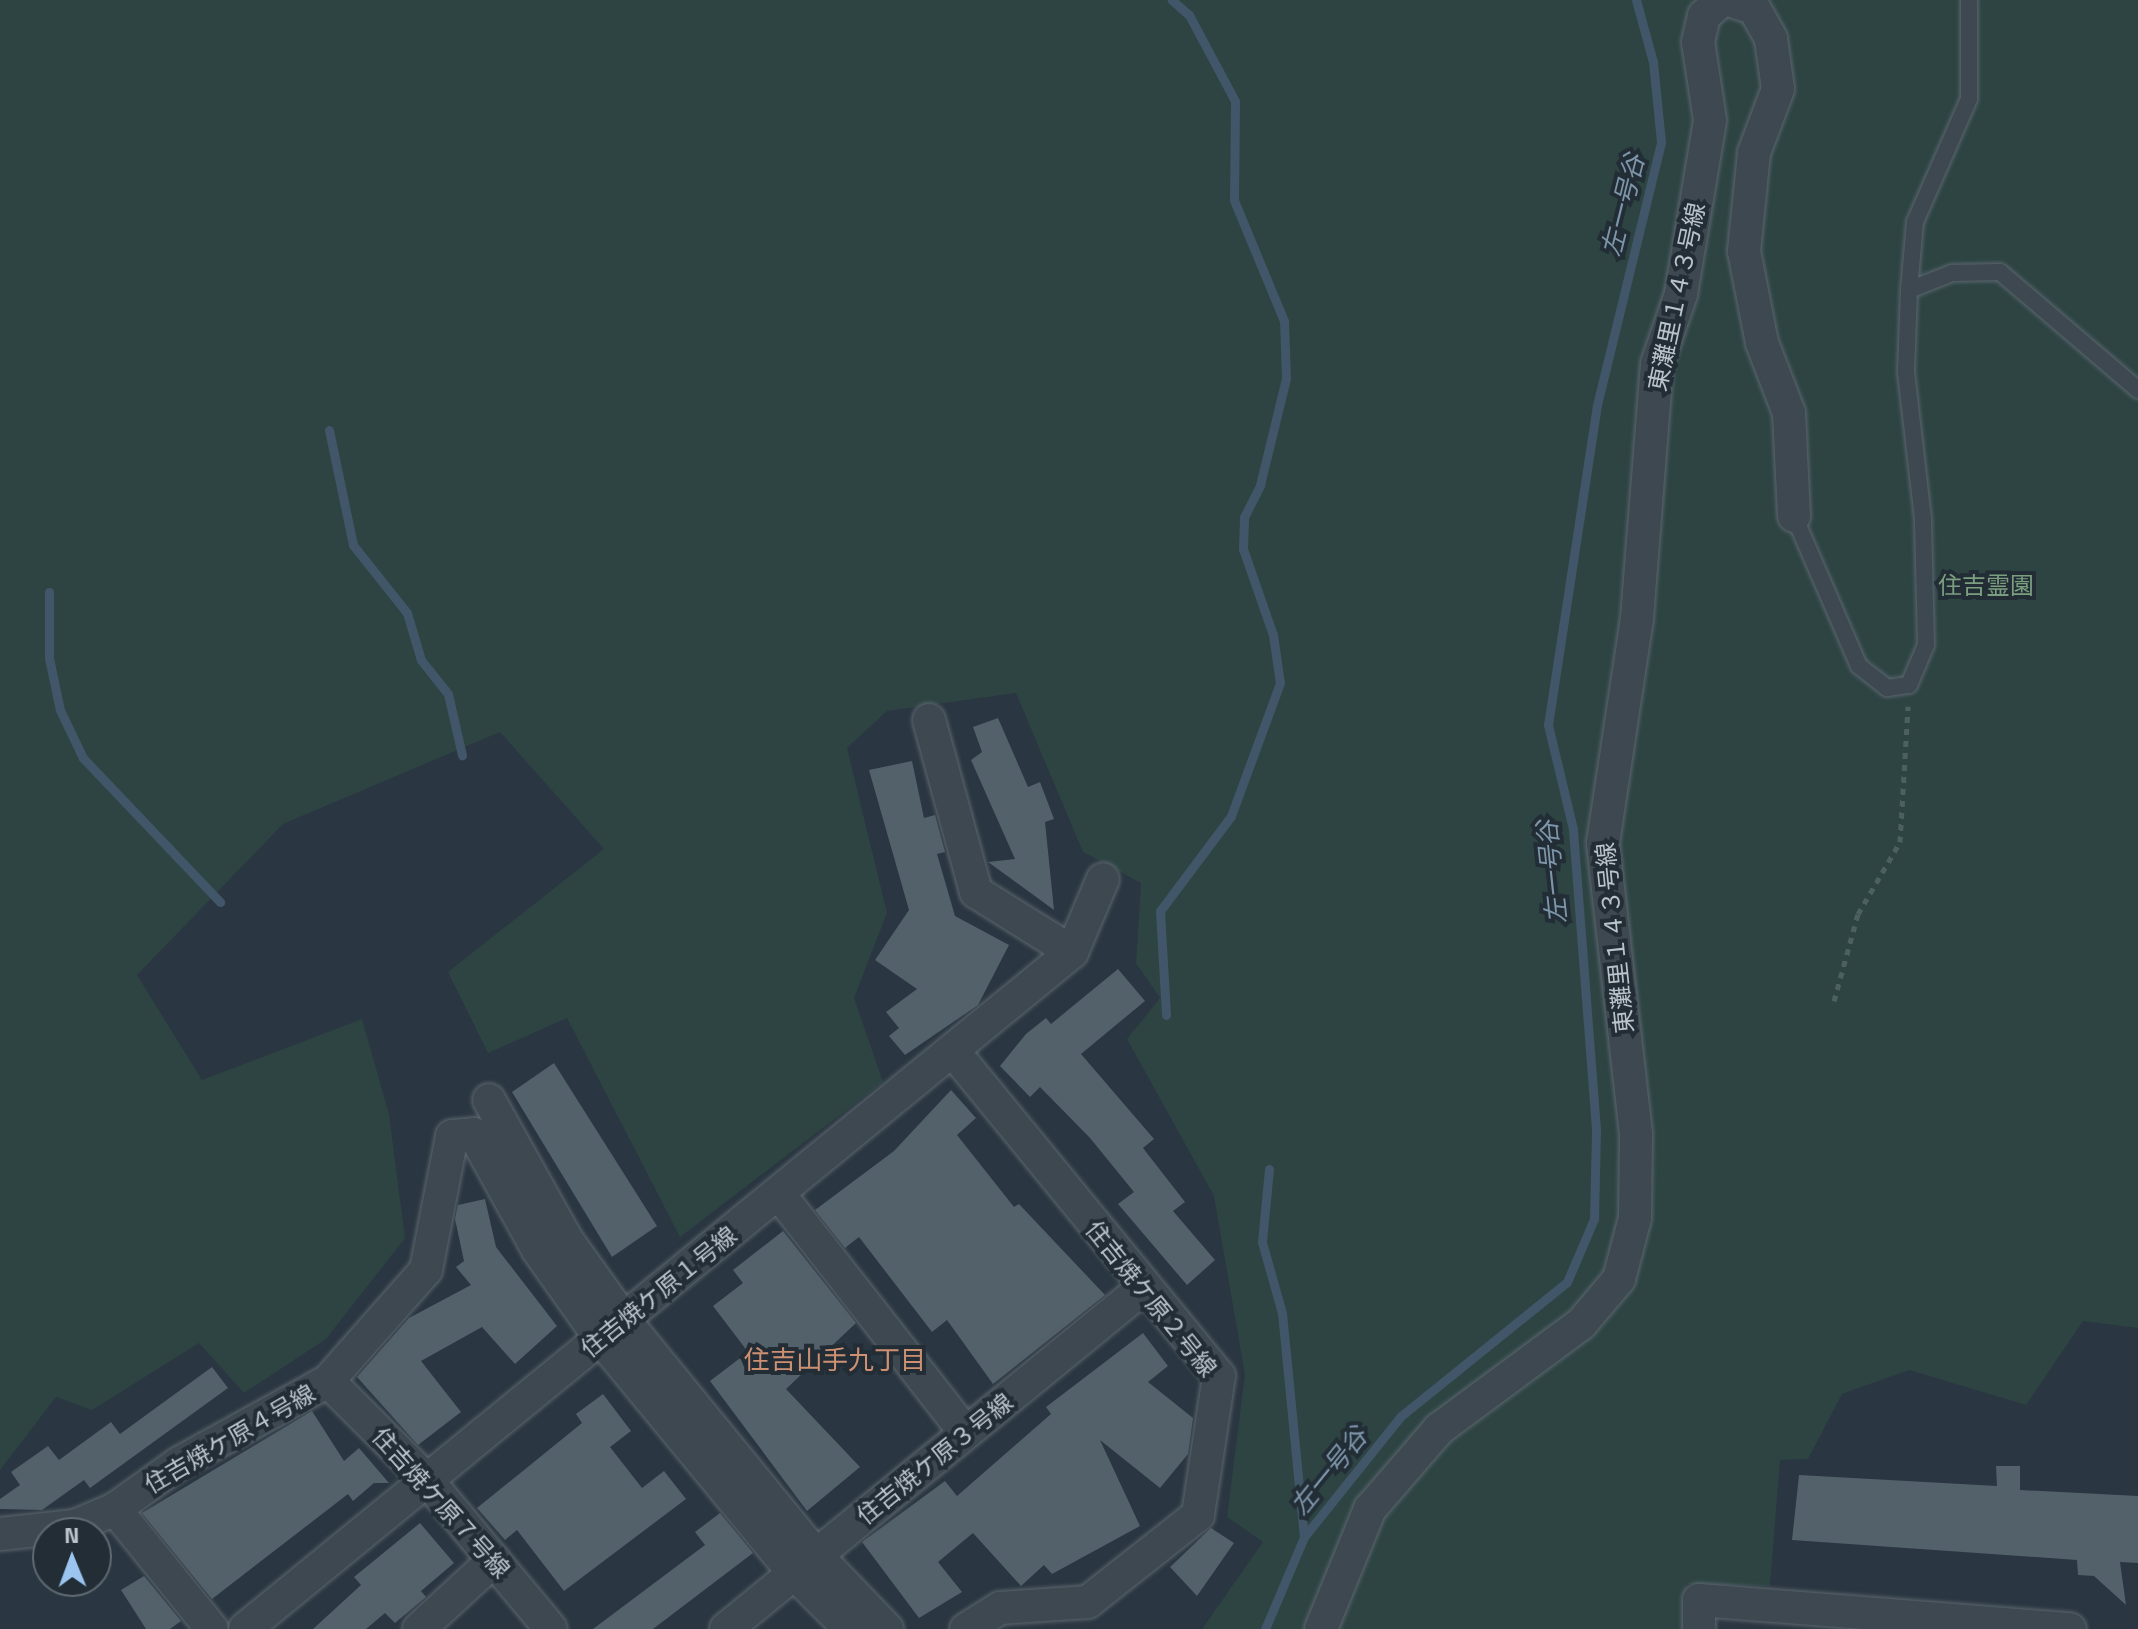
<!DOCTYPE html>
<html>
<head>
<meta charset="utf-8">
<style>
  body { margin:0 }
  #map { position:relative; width:2138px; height:1629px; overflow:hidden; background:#2a3641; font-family:"Titillium Web","Noto Sans JP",sans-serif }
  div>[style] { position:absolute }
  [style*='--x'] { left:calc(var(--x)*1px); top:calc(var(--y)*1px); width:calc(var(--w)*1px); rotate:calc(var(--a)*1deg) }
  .green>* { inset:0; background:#2d4443 }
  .stream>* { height:9px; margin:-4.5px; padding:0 4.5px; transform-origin:4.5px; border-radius:4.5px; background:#415668 }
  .building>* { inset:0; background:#53616b }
  .path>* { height:5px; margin-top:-2.5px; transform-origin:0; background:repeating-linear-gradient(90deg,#4c6060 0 6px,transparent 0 12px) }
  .roads { filter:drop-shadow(0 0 2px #5c666e) drop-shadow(0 0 2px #5c666e) }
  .lane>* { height:16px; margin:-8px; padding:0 8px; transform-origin:8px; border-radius:8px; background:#3e4851 }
  .street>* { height:32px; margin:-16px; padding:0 16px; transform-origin:16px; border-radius:16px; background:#3e4851 }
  span { translate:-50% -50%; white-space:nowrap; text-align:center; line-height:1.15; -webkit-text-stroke:8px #222d36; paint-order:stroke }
  .street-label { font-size:24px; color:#bbc3cb }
  .park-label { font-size:24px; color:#7b9e7f }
  .water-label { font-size:26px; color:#7e96aa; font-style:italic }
  .neighbourhood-label { font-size:26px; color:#cd9073 }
  .north { position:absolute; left:32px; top:1517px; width:80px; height:80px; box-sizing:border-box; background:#222d36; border:2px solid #5f6972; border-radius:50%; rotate:359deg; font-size:22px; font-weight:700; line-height:32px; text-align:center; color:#bbc3cb }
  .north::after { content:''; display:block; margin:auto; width:28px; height:36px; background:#9bc5f0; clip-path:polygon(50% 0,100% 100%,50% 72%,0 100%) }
</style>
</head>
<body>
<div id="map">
  <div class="green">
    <div style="clip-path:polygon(0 0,2138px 0,2138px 1328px,2083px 1321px,2026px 1405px,1909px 1370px,1842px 1394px,1808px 1459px,1780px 1460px,1770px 1586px,1687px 1584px,1686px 1629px,1202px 1629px,1263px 1542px,1227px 1517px,1245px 1375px,1214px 1196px,1127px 1039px,1160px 998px,1136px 963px,1141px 883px,1083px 852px,1016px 693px,887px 711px,847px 748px,887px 913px,854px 998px,883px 1082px,680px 1237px,567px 1018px,488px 1053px,448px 972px,604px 849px,500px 732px,283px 824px,137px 975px,202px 1080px,362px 1019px,389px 1114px,405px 1238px,326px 1339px,244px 1393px,199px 1343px,92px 1410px,56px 1397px,0 1470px)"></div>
  </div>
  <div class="stream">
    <div style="--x:329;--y:430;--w:117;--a:78.2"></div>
    <div style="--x:353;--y:545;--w:87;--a:51.5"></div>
    <div style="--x:407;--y:613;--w:49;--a:73.4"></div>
    <div style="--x:421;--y:660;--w:43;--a:51.5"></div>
    <div style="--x:448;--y:694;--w:63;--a:77.1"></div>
    <div style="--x:49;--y:592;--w:66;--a:90"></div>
    <div style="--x:49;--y:658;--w:53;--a:78.1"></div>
    <div style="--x:60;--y:710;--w:53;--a:64.4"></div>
    <div style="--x:83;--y:758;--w:199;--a:46.4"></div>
    <div style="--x:1166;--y:1015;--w:104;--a:-93.3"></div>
    <div style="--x:1160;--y:911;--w:119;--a:-53.2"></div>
    <div style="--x:1231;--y:816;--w:142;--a:-69.8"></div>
    <div style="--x:1280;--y:683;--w:49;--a:-98.3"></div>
    <div style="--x:1273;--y:635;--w:91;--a:-109.2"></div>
    <div style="--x:1243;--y:549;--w:32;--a:-88"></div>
    <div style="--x:1244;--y:517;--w:36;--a:-63"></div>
    <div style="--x:1260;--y:485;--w:110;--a:-76.3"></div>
    <div style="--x:1286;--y:378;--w:57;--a:-92"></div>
    <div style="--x:1284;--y:321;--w:131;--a:-112.5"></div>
    <div style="--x:1234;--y:200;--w:99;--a:-89.4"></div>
    <div style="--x:1235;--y:101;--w:98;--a:-118.1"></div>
    <div style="--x:1189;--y:15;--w:23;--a:-139"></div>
    <div style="--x:1269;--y:1169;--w:73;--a:95.5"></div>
    <div style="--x:1262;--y:1242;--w:74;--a:74.3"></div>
    <div style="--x:1282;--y:1313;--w:225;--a:84.4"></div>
    <div style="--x:1265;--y:1629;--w:100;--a:-67"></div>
    <div style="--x:1304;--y:1537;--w:155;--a:-51.3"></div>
    <div style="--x:1401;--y:1416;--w:213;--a:-38.9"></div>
    <div style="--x:1567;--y:1282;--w:69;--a:-66.8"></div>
    <div style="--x:1594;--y:1219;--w:90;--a:-88.7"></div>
    <div style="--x:1596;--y:1129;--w:301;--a:-94.4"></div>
    <div style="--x:1573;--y:829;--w:107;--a:-103.5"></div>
    <div style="--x:1548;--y:725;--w:324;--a:-81.3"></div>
    <div style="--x:1597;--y:405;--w:271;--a:-76.3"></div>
    <div style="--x:1661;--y:142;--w:80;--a:-95.7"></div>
    <div style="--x:1653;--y:62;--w:64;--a:-105.3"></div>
  </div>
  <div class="building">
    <div style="clip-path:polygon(998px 718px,1028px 787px,1040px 782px,1054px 819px,1045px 822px,1054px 910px,988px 862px,1015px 859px,971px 760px,982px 752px,973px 727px)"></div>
    <div style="clip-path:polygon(912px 761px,924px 818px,935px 815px,945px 852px,937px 854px,955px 916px,1009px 945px,978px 1005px,905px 1055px,889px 1036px,899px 1028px,886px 1012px,917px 989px,875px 960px,909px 910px,869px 770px)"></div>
    <div style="clip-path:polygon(1118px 969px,1145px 1001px,1081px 1054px,1154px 1139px,1143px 1148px,1185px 1202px,1173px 1211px,1215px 1260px,1187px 1285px,1118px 1204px,1134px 1192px,1090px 1138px,1040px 1087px,1030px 1097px,1000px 1066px,1026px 1034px,1046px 1018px,1051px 1024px)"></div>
    <div style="clip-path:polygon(554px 1063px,657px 1226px,612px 1257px,512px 1092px)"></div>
    <div style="clip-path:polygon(951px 1090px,976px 1118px,957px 1135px,1014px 1207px,1019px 1204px,1105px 1295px,993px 1384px,947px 1320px,932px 1332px,859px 1237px,845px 1248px,815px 1210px,894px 1151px)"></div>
    <div style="clip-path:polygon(485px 1199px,496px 1247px,557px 1326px,515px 1364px,482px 1327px,421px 1361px,461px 1412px,418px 1445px,357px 1377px,409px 1318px,471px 1285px,456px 1267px,464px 1261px,455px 1219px,458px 1205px)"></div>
    <div style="clip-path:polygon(783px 1231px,856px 1323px,786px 1389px,860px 1467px,807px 1511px,710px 1381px,748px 1352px,713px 1306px,743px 1283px,733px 1270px)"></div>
    <div style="clip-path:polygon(1143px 1333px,1168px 1366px,1148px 1382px,1193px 1418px,1188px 1454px,1160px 1488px,1100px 1440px,1140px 1526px,1052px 1574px,1044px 1565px,1021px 1586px,973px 1533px,938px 1562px,962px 1592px,919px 1618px,862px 1542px,945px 1481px,957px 1496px,1051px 1414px,1046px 1407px)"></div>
    <div style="clip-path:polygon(212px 1367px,228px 1388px,90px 1488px,84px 1480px,42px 1510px,0 1509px,0 1499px,20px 1485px,11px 1472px,48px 1446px,59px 1460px,111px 1422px,120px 1434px)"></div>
    <div style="clip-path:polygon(603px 1394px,631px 1431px,610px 1447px,642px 1488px,664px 1471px,686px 1499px,564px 1591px,517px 1530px,505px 1540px,477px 1508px,582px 1423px,576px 1414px)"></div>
    <div style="clip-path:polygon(312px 1411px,344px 1461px,359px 1448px,389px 1483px,374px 1483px,353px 1501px,348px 1494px,212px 1599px,142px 1513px)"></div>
    <div style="clip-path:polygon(1996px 1466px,2020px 1466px,2020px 1490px,2138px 1496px,2138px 1563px,2120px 1562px,2126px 1605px,2094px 1576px,2078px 1575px,2077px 1560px,1792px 1540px,1799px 1475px,1997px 1486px)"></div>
    <div style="clip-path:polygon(720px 1513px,753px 1553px,653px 1629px,593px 1629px,705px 1545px,695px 1532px)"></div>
    <div style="clip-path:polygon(420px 1523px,454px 1563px,421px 1591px,426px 1597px,395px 1623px,385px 1613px,366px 1629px,313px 1629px,361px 1585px,354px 1577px)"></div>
    <div style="clip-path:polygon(1211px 1528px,1234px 1543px,1197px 1596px,1170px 1567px)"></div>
    <div style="clip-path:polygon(144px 1576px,181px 1621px,170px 1629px,146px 1629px,121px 1590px)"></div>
  </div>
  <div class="path">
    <div style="--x:1834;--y:1001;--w:90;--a:-74.6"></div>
    <div style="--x:1858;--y:914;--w:83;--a:-59.7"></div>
    <div style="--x:1900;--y:842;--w:136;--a:-86.6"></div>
  </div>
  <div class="roads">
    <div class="lane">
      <div style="--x:1909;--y:290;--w:68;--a:-85"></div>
      <div style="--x:1915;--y:222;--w:134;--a:-66.3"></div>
      <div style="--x:1969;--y:99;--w:99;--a:-90"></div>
      <div style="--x:1794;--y:516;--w:163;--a:66.6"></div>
      <div style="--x:1859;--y:666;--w:36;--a:38"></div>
      <div style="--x:1887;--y:688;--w:22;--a:-8"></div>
      <div style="--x:1909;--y:685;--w:43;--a:-67"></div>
      <div style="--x:1926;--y:645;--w:126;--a:-91.4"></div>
      <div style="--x:1923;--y:519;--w:148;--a:-96.6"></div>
      <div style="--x:1906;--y:372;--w:82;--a:-87.9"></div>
      <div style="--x:1909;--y:290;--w:46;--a:-21.6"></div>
      <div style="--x:1952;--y:273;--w:48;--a:-1.2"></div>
      <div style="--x:2000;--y:272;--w:182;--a:40.5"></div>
    </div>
    <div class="street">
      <div style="--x:1729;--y:0;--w:26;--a:18"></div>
      <div style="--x:1754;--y:8;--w:35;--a:61"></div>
      <div style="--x:1771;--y:39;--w:50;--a:82"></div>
      <div style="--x:1778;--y:89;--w:68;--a:110.6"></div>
      <div style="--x:1754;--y:153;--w:99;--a:95.8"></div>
      <div style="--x:1744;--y:251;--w:94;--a:78.9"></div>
      <div style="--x:1762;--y:343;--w:75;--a:68.9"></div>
      <div style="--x:1789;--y:413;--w:103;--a:87.2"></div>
      <div style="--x:929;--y:720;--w:178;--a:74.7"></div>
      <div style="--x:976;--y:892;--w:113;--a:32"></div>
      <div style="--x:953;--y:1051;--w:420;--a:50.7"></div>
      <div style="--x:1219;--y:1376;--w:141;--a:98.6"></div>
      <div style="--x:1198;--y:1515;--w:140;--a:141.7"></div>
      <div style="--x:1088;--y:1602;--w:88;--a:176.1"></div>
      <div style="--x:1000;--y:1608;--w:40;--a:148"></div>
      <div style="--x:489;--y:1100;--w:160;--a:60.9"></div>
      <div style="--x:567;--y:1240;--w:98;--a:54.5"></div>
      <div style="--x:624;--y:1320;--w:303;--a:50.8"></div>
      <div style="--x:816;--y:1555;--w:103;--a:46.2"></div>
      <div style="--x:779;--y:1194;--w:303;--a:52"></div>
      <div style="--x:328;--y:1381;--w:141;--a:45"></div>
      <div style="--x:428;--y:1481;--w:192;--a:50.3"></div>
      <div style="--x:115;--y:1509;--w:154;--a:51.1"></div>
      <div style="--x:0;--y:1534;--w:75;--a:-6.1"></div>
      <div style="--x:75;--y:1526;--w:43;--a:-23"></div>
      <div style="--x:115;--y:1509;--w:79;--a:-35.7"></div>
      <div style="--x:179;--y:1463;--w:170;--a:-28.8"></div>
      <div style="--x:328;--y:1381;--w:148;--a:-48.6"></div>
      <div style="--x:426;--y:1270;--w:136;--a:-79"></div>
      <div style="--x:452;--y:1136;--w:22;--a:-5"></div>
      <div style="--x:474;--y:1134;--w:132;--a:61.1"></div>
      <div style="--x:538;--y:1250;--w:109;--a:54.7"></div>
      <div style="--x:601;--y:1339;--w:303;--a:50.5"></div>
      <div style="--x:794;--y:1573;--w:79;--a:45"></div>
      <div style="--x:245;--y:1629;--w:1069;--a:-39.3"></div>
      <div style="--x:1072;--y:952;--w:79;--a:-67"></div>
      <div style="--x:419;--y:1629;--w:102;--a:-42.6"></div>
      <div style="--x:726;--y:1629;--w:539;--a:-39.27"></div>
      <div style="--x:1321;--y:1629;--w:130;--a:-67.8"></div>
      <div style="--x:1370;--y:1509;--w:106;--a:-49.2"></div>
      <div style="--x:1439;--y:1429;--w:177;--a:-36.5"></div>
      <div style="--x:1581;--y:1324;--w:59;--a:-49.8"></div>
      <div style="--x:1619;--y:1279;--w:63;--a:-75.3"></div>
      <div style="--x:1635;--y:1218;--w:84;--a:-89.3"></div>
      <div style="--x:1636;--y:1134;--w:293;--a:-96.5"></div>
      <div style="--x:1603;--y:843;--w:228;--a:-81.4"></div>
      <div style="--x:1637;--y:618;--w:255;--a:-85.5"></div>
      <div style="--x:1657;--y:364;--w:74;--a:-71.1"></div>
      <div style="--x:1681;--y:294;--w:176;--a:-80.5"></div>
      <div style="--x:1710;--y:120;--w:79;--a:-98.7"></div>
      <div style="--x:1698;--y:42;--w:27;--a:-77"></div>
      <div style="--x:1704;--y:16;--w:24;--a:-42"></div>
      <div style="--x:1699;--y:1629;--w:29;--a:-90"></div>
      <div style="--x:1699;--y:1600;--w:372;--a:4.5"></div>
    </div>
  </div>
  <div class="street-label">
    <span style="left:1677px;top:297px;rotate:-78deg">東灘里１４３号線</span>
    <span style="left:1615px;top:938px;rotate:-96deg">東灘里１４３号線</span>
    <span style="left:659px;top:1292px;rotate:-39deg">住吉焼ケ原１号線</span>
    <span style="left:1151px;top:1299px;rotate:51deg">住吉焼ケ原２号線</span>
    <span style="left:230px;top:1439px;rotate:-30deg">住吉焼ケ原４号線</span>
    <span style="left:935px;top:1459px;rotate:-39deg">住吉焼ケ原３号線</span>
    <span style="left:441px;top:1503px;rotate:48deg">住吉焼ケ原７号線</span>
  </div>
  <div class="park-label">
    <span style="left:1986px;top:586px">住吉霊園</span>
  </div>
  <div class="water-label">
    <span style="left:1623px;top:205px;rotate:-76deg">左一号谷</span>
    <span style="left:1552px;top:872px;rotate:-96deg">左一号谷</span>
    <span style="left:1329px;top:1471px;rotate:-51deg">左一号谷</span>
  </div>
  <div class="neighbourhood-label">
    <span style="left:835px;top:1360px">住吉山手九丁目</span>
  </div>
  <div class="north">N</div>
</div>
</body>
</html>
